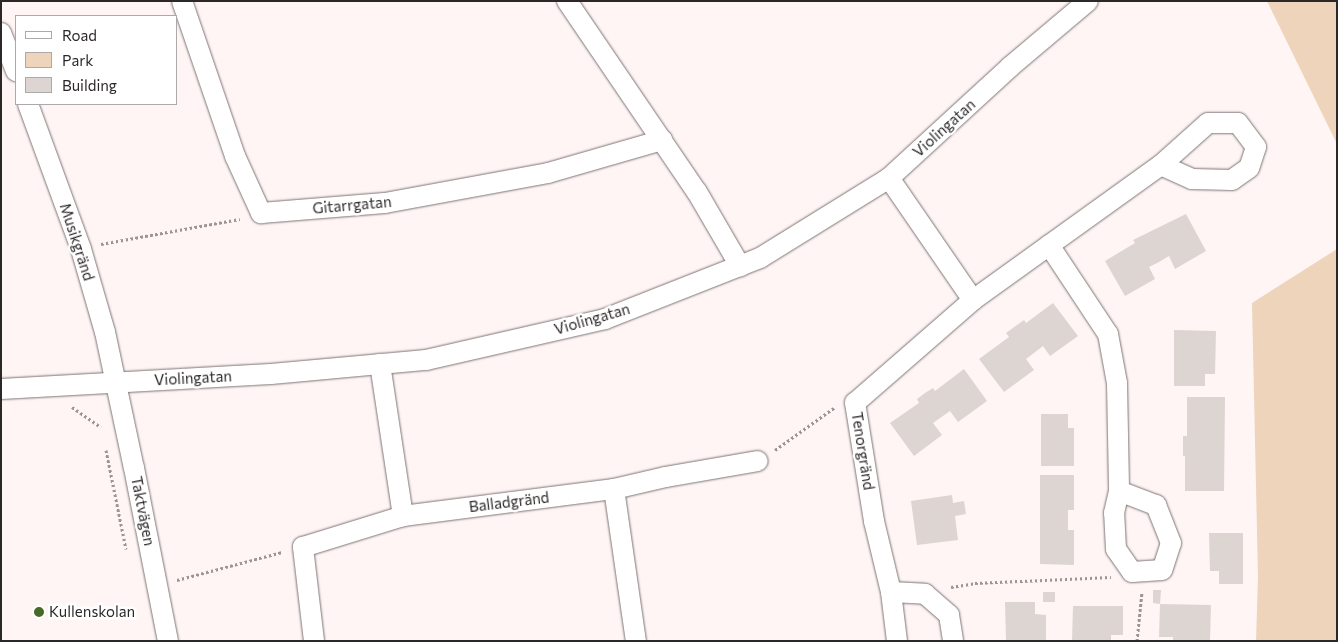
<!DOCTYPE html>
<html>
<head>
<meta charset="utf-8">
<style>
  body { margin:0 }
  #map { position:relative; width:1338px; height:642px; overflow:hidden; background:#fef5f4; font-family:Commissioner,sans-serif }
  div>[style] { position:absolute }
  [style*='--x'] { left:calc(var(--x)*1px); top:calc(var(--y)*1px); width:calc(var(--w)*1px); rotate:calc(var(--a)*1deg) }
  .green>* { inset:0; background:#edd4bb }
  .building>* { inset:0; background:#ddd5d1 }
  .path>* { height:3px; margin-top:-1.5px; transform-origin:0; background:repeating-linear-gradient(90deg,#9c9594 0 2.5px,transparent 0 5px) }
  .roads { filter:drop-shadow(0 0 1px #7d7474) drop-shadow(0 0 1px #7d7474) }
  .minor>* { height:20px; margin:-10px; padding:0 10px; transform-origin:10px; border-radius:10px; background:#fff }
  .dots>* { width:14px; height:14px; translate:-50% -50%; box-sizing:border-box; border:2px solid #fff; border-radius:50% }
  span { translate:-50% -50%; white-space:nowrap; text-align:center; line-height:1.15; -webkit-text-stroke:5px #fff; paint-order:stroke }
  .street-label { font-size:15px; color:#2c2828 }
  .poi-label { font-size:15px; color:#2c2828 }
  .left { translate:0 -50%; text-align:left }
  .frame { position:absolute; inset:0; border:2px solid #2c2828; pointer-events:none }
  .legend { position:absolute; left:15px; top:15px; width:162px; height:90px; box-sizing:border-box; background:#fff; border:1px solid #aba9a9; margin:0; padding:6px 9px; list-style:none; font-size:15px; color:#2c2828 }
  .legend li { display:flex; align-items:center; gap:10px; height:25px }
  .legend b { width:25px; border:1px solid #aba9a9 }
</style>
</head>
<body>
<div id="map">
  <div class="green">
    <div style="clip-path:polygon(1267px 1px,1337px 1px,1337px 144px)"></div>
    <div style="clip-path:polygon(1337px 249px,1337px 641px,1256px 641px,1258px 577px,1252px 303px)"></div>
  </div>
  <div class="building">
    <div style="clip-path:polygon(1186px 214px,1206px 251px,1175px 269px,1169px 256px,1159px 262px,1149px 267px,1155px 279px,1125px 296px,1105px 261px,1135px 243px,1133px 240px)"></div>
    <div style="clip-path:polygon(1053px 303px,1078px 336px,1050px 356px,1043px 346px,1034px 353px,1026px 359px,1034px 370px,1004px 392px,979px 359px,1009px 337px,1006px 333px,1024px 320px,1026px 323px)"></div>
    <div style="clip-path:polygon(1174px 330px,1216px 331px,1215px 374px,1205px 374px,1205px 386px,1174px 386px)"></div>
    <div style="clip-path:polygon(964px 369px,987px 401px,958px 422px,950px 411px,933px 423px,942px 435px,914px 456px,890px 423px,919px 403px,917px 399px,925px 393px,933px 388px,935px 391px)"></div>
    <div style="clip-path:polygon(1187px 397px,1225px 397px,1224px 491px,1185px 491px,1185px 456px,1183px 456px,1183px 436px,1187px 436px)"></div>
    <div style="clip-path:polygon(1041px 414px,1068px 414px,1068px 428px,1074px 428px,1074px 466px,1041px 466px)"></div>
    <div style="clip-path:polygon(1040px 475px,1074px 475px,1074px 510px,1068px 510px,1068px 530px,1074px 530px,1074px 565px,1040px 564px)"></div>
    <div style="clip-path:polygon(952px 495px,953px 503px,964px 501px,966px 514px,955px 516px,958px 540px,917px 545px,911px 501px)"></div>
    <div style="clip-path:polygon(1209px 533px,1243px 533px,1243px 584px,1219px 584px,1219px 571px,1210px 571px)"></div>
    <div style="clip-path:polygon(1153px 590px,1161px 590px,1160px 604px,1153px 603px)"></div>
    <div style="clip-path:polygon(1043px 592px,1055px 592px,1055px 602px,1043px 602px)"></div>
    <div style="clip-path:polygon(1005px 602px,1035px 602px,1035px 614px,1046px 615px,1046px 641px,1006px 641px)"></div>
    <div style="clip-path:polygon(1160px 604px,1211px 605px,1210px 641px,1173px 641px,1173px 637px,1159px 637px)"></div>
    <div style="clip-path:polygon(1073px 606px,1123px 606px,1123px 635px,1111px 635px,1111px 641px,1072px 641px)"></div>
  </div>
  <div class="path">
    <div style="--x:101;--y:244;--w:141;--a:-10.2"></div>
    <div style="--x:72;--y:407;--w:35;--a:35"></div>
    <div style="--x:106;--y:450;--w:101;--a:78.6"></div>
    <div style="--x:775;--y:450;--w:74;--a:-35.6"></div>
    <div style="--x:177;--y:580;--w:109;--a:-14.9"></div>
    <div style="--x:951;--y:587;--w:24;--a:-9"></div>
    <div style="--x:975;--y:583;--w:136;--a:-2.5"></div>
    <div style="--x:1137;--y:641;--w:49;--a:-84.2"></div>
  </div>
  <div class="roads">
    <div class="minor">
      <div style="--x:182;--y:1;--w:164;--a:71.1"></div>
      <div style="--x:235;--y:156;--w:63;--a:65.5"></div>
      <div style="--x:261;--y:213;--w:124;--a:-4.6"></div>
      <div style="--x:385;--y:203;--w:166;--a:-10.4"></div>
      <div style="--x:548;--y:173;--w:119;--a:-16.1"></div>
      <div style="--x:567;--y:1;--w:231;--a:55.8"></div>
      <div style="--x:697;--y:192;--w:86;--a:59.8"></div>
      <div style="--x:1;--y:33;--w:41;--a:68.5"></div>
      <div style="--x:28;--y:104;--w:154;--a:69.9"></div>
      <div style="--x:81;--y:249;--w:86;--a:73.9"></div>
      <div style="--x:105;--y:332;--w:139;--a:78"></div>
      <div style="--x:134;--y:468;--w:176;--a:78.9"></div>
      <div style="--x:889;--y:178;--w:148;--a:55.5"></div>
      <div style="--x:973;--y:300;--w:231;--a:-35.7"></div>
      <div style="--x:1161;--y:165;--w:63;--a:-41.8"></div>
      <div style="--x:1208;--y:123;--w:30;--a:0"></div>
      <div style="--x:1238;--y:123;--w:30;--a:53"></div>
      <div style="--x:1256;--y:147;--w:22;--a:108"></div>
      <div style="--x:1249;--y:168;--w:21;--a:145"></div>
      <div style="--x:1232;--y:180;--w:40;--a:-178.6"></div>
      <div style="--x:1192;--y:179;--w:34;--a:-156"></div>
      <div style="--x:1049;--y:245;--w:107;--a:56.5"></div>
      <div style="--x:1108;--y:334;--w:50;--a:79.6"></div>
      <div style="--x:1117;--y:383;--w:108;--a:88.9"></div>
      <div style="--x:1119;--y:491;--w:40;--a:21"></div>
      <div style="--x:1156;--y:505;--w:41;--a:68.5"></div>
      <div style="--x:1171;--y:543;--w:28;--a:108"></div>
      <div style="--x:1162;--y:570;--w:30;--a:176"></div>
      <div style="--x:1132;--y:572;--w:28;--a:-125"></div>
      <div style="--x:1116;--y:549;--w:36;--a:-93"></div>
      <div style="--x:1114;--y:513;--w:23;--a:-77"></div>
      <div style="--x:380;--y:364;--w:154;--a:81.4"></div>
      <div style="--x:403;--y:516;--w:213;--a:-7.3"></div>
      <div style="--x:614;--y:489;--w:154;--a:81.8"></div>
      <div style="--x:1;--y:389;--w:270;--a:-3.2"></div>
      <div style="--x:271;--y:374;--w:156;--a:-5.2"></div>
      <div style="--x:426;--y:360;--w:184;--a:-12.9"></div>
      <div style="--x:605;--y:319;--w:167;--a:-21.5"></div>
      <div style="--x:760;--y:258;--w:152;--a:-31.8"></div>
      <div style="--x:889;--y:178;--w:164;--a:-42.5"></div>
      <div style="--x:1010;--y:67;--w:102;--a:-40.2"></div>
      <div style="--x:614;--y:489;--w:53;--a:-13"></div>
      <div style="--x:666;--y:477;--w:93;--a:-9.9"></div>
      <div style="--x:891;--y:592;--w:34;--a:3"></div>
      <div style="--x:925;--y:594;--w:32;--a:41"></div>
      <div style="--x:949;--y:615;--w:26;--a:81"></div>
      <div style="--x:314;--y:641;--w:95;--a:-96.7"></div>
      <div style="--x:303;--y:547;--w:105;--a:-17.2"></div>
      <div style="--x:897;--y:641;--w:49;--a:-97"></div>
      <div style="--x:891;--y:592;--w:73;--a:-103.5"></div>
      <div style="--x:874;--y:521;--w:120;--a:-99.1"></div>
      <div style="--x:855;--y:403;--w:157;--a:-41.1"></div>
    </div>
  </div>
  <div class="dots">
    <div style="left:39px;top:612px;background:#456b26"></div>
  </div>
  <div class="street-label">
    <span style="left:944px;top:128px;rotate:-42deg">Violingatan</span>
    <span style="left:352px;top:205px;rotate:-5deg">Gitarrgatan</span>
    <span style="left:77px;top:242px;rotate:72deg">Musikgränd</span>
    <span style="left:592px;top:319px;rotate:-16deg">Violingatan</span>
    <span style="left:193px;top:378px;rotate:-3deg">Violingatan</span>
    <span style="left:863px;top:451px;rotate:81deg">Tenorgränd</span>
    <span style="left:509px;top:502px;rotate:-7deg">Balladgränd</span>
    <span style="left:143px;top:511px;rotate:79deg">Taktvägen</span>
  </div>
  <div class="poi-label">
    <span class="left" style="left:49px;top:612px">Kullenskolan</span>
  </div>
  <div class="frame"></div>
  <ul class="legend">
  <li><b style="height:6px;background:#fff"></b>Road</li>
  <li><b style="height:14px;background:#edd4bb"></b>Park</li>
  <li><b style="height:14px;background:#ddd5d1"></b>Building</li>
  </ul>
</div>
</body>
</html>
